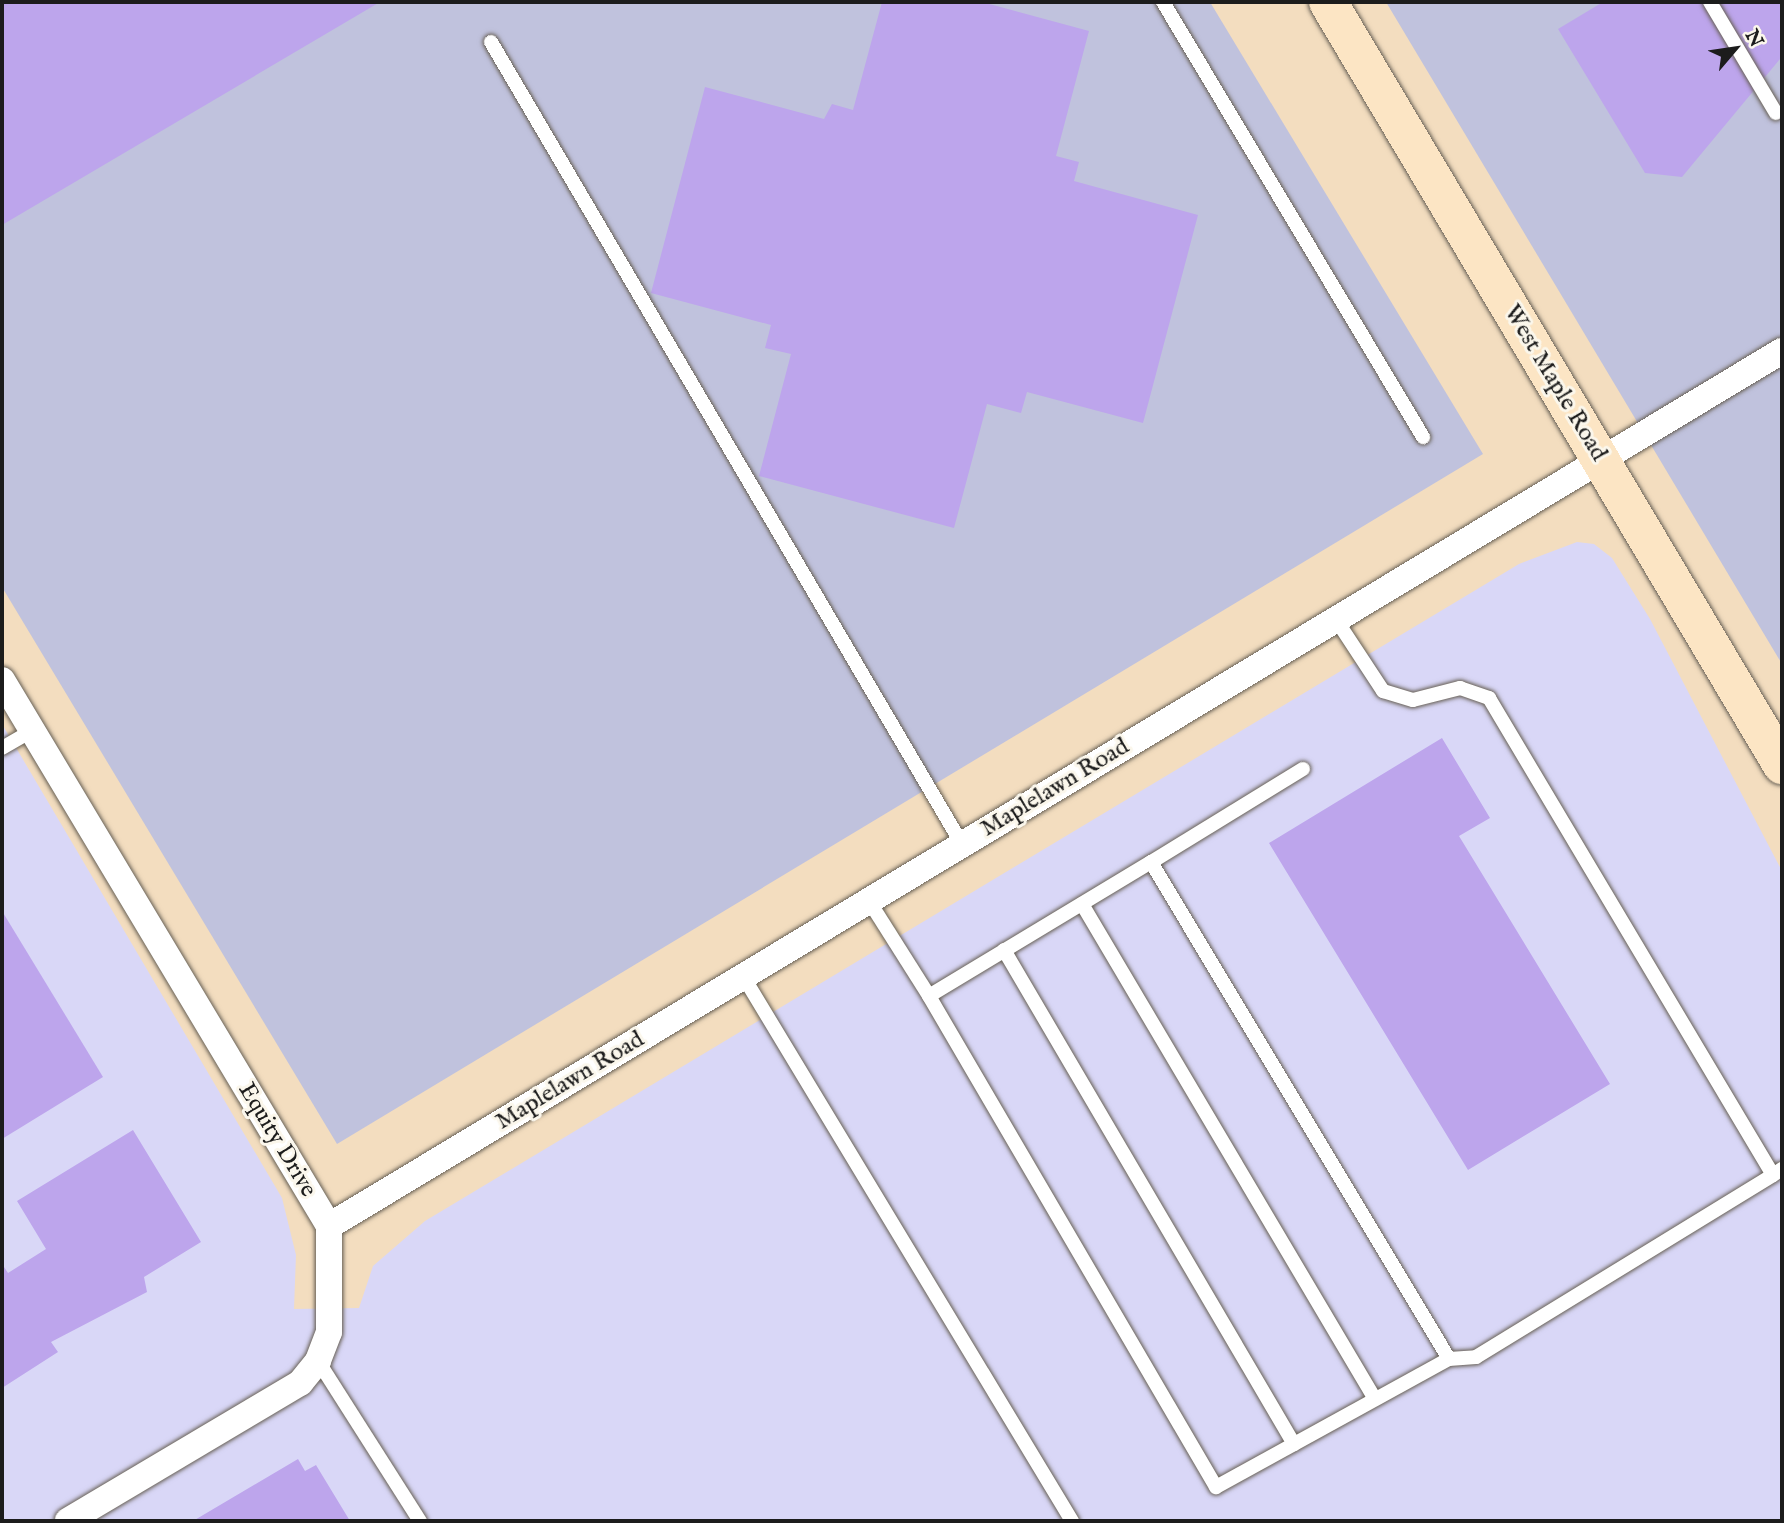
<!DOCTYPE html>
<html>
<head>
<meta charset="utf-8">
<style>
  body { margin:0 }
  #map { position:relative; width:1784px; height:1523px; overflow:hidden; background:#f3ddbf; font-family:"IM FELL English",serif }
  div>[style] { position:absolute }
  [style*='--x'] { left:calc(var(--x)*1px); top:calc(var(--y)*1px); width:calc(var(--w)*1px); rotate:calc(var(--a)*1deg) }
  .built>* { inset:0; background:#d9d7f7 }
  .industrial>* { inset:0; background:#c0c2dd }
  .building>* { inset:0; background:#bda5ec }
  .roads { filter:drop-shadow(0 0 2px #676055) drop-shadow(0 0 2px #676055) }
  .service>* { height:14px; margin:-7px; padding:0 7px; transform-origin:7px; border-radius:7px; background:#fff }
  .minor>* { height:26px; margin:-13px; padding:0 13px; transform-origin:13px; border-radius:13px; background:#fff }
  .secondary>* { height:38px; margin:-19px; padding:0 19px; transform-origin:19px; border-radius:19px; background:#fce5c4 }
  span { translate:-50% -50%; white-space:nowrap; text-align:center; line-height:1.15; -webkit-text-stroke:6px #fbf7ec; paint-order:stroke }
  .street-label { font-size:24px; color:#1c1c1c }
  .frame { position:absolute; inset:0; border:4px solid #1c1c1c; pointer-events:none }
  .north { position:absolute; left:1700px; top:14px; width:70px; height:70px; -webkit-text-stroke:5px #fbf7ec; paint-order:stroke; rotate:61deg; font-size:19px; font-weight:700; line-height:28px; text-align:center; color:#1c1c1c }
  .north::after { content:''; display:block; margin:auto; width:24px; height:32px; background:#1c1c1c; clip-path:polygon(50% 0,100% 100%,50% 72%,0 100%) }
</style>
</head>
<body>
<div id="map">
  <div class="built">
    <div style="clip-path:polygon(1577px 542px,1594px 544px,1612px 558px,1650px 619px,1782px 871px,1782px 1521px,2px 1521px,2px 724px,282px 1198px,296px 1255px,294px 1309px,359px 1308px,373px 1266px,425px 1221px,1519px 564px)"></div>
  </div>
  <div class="industrial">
    <div style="clip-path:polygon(2px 2px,1210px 2px,1483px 454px,337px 1144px,2px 587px)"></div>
    <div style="clip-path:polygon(1386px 2px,1782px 2px,1782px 664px)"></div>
  </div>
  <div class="building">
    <div style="clip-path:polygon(2px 2px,380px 2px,2px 225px)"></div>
    <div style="clip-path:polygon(882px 2px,982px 2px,1089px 31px,1056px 156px,1079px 162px,1074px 181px,1198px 215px,1143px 423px,1027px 392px,1021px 413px,987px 404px,954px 528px,759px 476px,791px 354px,765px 348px,771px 325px,651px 293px,705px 87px,824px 119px,832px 104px,853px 110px)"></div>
    <div style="clip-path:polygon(1603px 2px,1782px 2px,1780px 59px,1682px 177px,1645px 173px,1558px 29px)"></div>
    <div style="clip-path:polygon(1442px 738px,1490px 818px,1459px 836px,1610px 1084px,1468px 1170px,1269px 843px)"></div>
    <div style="clip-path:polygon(2px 911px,103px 1077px,2px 1139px)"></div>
    <div style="clip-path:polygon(133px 1130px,201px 1242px,144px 1277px,147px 1292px,51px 1342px,58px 1352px,2px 1388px,2px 1264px,8px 1273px,46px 1249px,17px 1201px)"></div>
    <div style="clip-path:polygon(298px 1459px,305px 1471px,316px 1465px,350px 1521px,193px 1521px)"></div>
  </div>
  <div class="roads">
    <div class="service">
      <div style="--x:1163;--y:2;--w:507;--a:59.13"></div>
      <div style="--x:1710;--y:2;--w:129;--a:59.3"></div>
      <div style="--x:491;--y:42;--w:930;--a:59.58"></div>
      <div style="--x:1337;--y:621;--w:84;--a:56.7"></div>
      <div style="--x:1383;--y:691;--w:31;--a:17"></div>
      <div style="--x:1413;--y:700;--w:49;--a:-14.3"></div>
      <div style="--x:1460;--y:688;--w:31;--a:19"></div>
      <div style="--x:1489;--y:698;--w:555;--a:59.23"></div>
      <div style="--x:1773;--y:1175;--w:11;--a:-34"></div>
      <div style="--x:2;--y:748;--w:34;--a:-30"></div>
      <div style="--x:1303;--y:769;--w:178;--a:148.5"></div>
      <div style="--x:1151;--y:862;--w:579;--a:59.05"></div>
      <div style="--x:1449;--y:1359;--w:27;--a:-4"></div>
      <div style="--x:1476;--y:1357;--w:348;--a:-31.5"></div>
      <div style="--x:1151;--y:862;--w:259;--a:148.9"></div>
      <div style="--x:929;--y:996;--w:569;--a:59.69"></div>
      <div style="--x:1216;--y:1487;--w:266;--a:-28.8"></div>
      <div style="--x:869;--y:901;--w:112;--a:57.7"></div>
      <div style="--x:1082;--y:904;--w:575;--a:59.38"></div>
      <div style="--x:1004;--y:950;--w:573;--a:59.59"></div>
      <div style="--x:743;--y:976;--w:637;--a:58.88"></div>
      <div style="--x:318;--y:1361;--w:190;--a:57.5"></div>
    </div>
    <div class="minor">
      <div style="--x:2;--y:680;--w:636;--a:59.08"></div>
      <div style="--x:329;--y:1226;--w:106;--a:90"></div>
      <div style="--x:329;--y:1332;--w:31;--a:111"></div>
      <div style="--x:318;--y:1361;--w:28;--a:129"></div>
      <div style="--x:300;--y:1383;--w:270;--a:149.3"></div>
      <div style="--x:329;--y:1226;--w:1696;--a:-31.06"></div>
    </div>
    <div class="secondary">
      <div style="--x:1328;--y:2;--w:888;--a:59.25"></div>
    </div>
  </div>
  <div class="street-label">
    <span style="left:1555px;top:383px;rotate:59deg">West Maple Road</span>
    <span style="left:1055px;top:788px;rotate:-31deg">Maplelawn Road</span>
    <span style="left:570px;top:1081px;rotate:-31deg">Maplelawn Road</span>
    <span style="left:277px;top:1140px;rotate:59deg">Equity Drive</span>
  </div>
  <div class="frame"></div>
  <div class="north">N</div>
</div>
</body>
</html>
